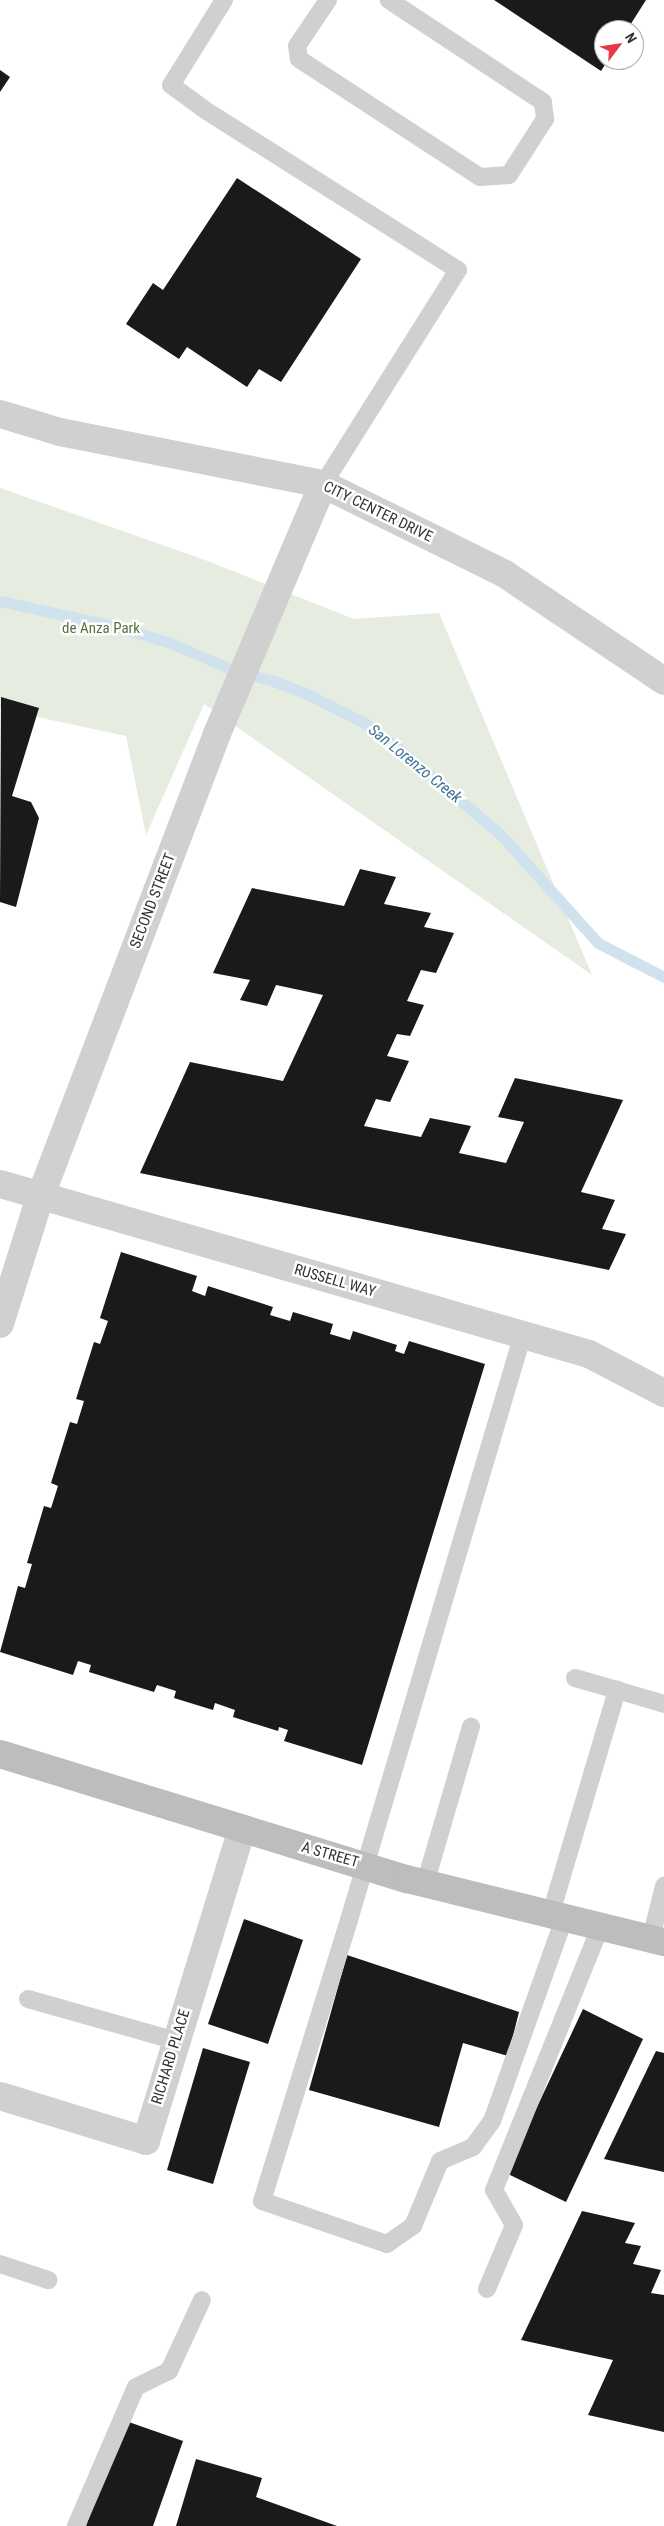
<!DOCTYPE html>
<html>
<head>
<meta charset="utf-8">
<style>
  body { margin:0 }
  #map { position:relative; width:664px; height:2526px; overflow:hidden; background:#fff; font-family:"Roboto Condensed",sans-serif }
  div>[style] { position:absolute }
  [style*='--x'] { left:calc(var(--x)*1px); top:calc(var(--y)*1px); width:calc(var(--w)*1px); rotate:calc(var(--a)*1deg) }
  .green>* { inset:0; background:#e6ecdf }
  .stream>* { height:11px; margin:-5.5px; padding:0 5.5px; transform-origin:5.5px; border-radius:5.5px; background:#cfe2ee }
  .building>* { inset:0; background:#1a1a1a }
  .service>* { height:18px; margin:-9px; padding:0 9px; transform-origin:9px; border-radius:9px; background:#d0d0d0 }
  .minor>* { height:28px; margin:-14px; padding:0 14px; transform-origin:14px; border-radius:14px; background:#d0d0d0 }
  .tertiary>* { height:28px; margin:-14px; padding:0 14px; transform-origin:14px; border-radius:14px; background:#d0d0d0 }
  .secondary>* { height:28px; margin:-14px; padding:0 14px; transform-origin:14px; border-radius:14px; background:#bdbdbd }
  span { translate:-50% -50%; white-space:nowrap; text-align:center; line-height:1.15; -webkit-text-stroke:5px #fff; paint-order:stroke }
  .street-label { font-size:15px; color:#333 }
  .park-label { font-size:15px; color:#56703f }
  .water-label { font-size:16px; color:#3f7597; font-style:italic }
  .north { position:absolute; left:594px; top:20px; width:50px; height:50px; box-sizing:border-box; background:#fff; border:1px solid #adadad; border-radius:50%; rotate:59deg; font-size:14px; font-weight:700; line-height:20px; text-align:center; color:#333 }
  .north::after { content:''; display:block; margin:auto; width:18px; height:22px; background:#e63946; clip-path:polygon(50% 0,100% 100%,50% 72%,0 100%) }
</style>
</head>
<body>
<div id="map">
  <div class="green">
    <div style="clip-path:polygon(0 488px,205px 560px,354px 619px,439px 613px,592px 975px,204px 704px,146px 835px,126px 736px,0 709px)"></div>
  </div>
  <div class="stream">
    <div style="--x:0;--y:601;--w:117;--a:12.4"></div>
    <div style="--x:114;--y:626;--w:56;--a:16.5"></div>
    <div style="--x:168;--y:642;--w:76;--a:23.2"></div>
    <div style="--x:238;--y:672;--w:34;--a:14"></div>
    <div style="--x:271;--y:680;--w:39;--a:21"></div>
    <div style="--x:307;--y:694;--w:65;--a:26.6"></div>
    <div style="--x:365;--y:723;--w:34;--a:37"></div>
    <div style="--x:392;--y:743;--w:141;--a:40.1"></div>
    <div style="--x:500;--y:834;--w:147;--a:48"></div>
    <div style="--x:598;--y:943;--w:74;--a:27.3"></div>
  </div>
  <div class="building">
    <div style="clip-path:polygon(494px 0,646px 0,627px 30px,604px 30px,604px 60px,608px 60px,601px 71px)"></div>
    <div style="clip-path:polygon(0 70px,10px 77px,0 92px)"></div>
    <div style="clip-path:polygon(237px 178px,361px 259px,281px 382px,259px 369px,247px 387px,187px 347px,179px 359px,126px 324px,153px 283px,163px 290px)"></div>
    <div style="clip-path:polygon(1px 697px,39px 708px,12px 796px,31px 802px,39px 818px,16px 907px,0 902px)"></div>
    <div style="clip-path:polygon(360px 869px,396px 877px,384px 904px,431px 913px,424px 927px,454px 933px,436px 973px,421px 970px,407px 1001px,424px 1005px,410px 1036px,397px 1034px,387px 1056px,409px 1061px,390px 1102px,376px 1099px,364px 1126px,421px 1137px,430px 1118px,471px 1126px,459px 1153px,506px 1163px,524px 1122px,498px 1117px,515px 1078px,623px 1100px,581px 1192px,615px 1200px,602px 1229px,626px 1234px,609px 1270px,140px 1173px,190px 1062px,283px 1081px,323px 995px,276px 985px,267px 1006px,240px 1000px,250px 980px,213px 973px,252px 888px,344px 906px)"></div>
    <div style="clip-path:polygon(121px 1252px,197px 1276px,192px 1291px,205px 1296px,208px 1286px,273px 1307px,270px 1315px,290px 1321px,293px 1312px,333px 1324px,330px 1334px,350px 1340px,353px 1331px,397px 1345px,395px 1351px,404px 1354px,409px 1341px,485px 1364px,362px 1765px,284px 1741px,288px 1730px,279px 1727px,278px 1731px,233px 1717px,235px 1710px,215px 1703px,213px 1710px,174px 1698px,176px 1691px,157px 1685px,154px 1692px,89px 1672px,91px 1665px,78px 1661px,73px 1675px,0 1652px,18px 1586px,25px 1588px,32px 1564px,27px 1563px,44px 1506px,51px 1508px,58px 1486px,51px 1483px,70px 1422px,77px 1424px,84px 1401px,76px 1399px,94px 1342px,100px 1344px,108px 1321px,100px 1318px)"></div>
    <div style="clip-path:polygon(244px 1919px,303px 1940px,268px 2044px,208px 2024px)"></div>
    <div style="clip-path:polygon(347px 1955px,519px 2012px,508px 2056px,463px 2043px,439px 2127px,309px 2090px)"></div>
    <div style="clip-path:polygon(583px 2009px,643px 2039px,566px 2202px,506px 2173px)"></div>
    <div style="clip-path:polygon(203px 2048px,250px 2062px,213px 2184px,167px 2170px)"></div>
    <div style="clip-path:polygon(656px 2051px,664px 2053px,664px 2172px,604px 2159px)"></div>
    <div style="clip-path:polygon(582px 2211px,635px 2223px,625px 2243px,641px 2246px,633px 2264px,661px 2270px,651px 2293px,664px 2295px,664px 2432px,588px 2415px,613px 2360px,521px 2340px)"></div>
    <div style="clip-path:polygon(123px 2420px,183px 2441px,153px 2526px,86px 2526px)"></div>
    <div style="clip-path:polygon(196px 2459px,262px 2478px,256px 2497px,337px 2526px,176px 2526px)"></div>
  </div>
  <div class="service">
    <div style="--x:224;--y:0;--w:100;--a:121.9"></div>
    <div style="--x:171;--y:85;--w:42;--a:36.3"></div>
    <div style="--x:205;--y:110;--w:299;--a:32.3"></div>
    <div style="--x:458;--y:270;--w:253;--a:122.2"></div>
    <div style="--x:328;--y:0;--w:55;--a:124"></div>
    <div style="--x:297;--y:46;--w:13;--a:81"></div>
    <div style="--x:299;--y:59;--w:216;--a:33.1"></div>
    <div style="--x:480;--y:177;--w:29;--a:-4"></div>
    <div style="--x:509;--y:175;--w:67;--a:-57.3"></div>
    <div style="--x:545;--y:119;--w:17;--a:-97"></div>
    <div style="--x:543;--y:102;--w:185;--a:-146.5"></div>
    <div style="--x:523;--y:1334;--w:611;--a:106.54"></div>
    <div style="--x:349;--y:1920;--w:294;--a:107.2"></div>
    <div style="--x:262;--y:2201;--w:132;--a:19"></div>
    <div style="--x:387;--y:2244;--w:32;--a:-35"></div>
    <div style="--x:413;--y:2226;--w:70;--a:-67.4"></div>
    <div style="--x:440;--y:2161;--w:36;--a:-23"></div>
    <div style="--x:473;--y:2147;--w:32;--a:-54"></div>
    <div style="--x:492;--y:2121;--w:218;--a:-70.4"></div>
    <div style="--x:575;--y:1678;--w:44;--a:15.9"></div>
    <div style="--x:425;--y:1884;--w:164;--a:-73.7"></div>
    <div style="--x:551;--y:1913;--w:233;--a:-73.5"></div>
    <div style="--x:617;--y:1690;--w:49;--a:16.6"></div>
    <div style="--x:651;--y:1938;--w:54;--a:-76"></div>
    <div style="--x:28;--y:1999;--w:154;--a:15.8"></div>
    <div style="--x:0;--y:2264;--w:51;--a:18.4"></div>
    <div style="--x:487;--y:2289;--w:69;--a:-67.1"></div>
    <div style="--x:514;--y:2225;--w:40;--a:-119.7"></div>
    <div style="--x:494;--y:2190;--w:284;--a:-68"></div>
    <div style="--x:76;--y:2526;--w:151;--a:-66.7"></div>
    <div style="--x:136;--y:2387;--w:37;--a:-26"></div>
    <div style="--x:169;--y:2371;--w:78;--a:-65.1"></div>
  </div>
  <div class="minor">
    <div style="--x:323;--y:484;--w:203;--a:26.3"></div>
    <div style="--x:505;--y:574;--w:192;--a:33.9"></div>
    <div style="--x:0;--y:1184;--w:613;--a:16.1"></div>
    <div style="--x:589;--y:1354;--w:85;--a:27.5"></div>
    <div style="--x:0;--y:2096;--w:153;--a:17.1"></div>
    <div style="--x:146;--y:2141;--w:327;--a:-72.9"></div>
  </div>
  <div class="tertiary">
    <div style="--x:0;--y:414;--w:63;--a:16.7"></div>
    <div style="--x:60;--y:432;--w:268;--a:11.2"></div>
    <div style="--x:323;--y:484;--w:272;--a:113"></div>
    <div style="--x:217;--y:734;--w:496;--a:110.9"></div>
    <div style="--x:40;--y:1197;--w:133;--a:107.5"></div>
  </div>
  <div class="secondary">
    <div style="--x:0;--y:1754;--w:426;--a:17.1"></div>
    <div style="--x:407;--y:1879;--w:265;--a:13.8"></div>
  </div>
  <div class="street-label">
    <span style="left:378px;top:512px;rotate:26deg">CITY CENTER DRIVE</span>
    <span style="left:153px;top:901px;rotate:-69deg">SECOND STREET</span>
    <span style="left:335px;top:1281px;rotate:16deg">RUSSELL WAY</span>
    <span style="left:330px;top:1855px;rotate:16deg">A STREET</span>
    <span style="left:171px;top:2057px;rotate:-73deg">RICHARD PLACE</span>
  </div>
  <div class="park-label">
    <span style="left:101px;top:629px">de Anza Park</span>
  </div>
  <div class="water-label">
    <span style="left:415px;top:764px;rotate:39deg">San Lorenzo Creek</span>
  </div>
  <div class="north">N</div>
</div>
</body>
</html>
